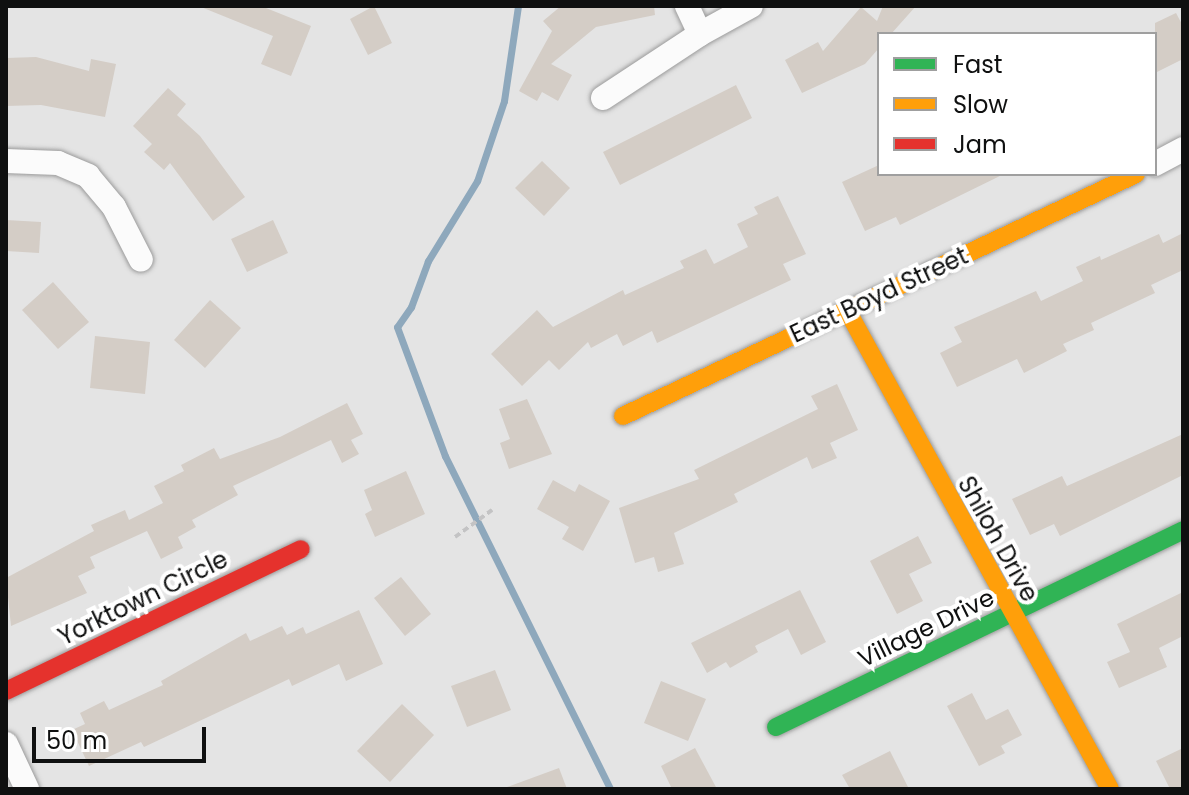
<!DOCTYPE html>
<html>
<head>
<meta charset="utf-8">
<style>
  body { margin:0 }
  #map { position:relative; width:1189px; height:795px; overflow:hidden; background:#e4e4e4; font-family:Poppins,sans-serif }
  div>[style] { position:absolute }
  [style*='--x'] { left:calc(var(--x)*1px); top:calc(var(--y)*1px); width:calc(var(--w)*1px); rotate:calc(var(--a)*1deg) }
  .stream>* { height:7px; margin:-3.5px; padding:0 3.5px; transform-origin:3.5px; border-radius:3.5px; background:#8ea8bc }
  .building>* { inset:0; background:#d4cdc6 }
  .path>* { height:4px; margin-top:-2px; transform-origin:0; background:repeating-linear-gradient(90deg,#c3c3c4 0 6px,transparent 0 10px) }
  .roads { filter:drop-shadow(0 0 2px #9b9b9b) drop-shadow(0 0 2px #9b9b9b) }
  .street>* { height:24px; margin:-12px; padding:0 12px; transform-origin:12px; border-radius:12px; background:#fbfbfb }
  .fast>* { height:18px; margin:-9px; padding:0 9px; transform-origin:9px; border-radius:9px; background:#30b455 }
  .slow>* { height:18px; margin:-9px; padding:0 9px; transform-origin:9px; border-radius:9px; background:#ff9f0a }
  .jam>* { height:18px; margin:-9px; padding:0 9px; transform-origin:9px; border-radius:9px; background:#e5322d }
  span { translate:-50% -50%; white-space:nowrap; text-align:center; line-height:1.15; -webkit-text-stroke:8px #fff; paint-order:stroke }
  .street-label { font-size:24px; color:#0f1010 }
  .frame { position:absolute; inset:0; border:8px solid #0f1010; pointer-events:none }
  .legend { position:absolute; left:877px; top:32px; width:280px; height:144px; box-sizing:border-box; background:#fff; border:2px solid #9f9f9f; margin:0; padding:10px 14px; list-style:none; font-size:24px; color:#0f1010 }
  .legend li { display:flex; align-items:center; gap:16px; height:40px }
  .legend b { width:40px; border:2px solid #9f9f9f }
  .scale { position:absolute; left:32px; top:727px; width:174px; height:36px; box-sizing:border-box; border:4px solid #0f1010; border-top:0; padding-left:10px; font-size:24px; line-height:28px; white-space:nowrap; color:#0f1010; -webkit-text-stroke:6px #fff; paint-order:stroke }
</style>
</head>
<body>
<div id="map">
  <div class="stream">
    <div style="--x:518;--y:6;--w:96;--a:98.4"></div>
    <div style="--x:504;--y:101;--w:84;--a:108.6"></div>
    <div style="--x:477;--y:181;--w:94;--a:121.5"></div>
    <div style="--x:428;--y:261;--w:49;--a:110.3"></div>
    <div style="--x:411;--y:307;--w:24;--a:125"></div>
    <div style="--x:397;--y:327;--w:138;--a:69.6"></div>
    <div style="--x:445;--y:456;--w:372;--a:63.6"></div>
  </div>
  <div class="building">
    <div style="clip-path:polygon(261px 6px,311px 26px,291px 76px,261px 64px,273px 36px,201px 7px)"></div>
    <div style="clip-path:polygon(374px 6px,392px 43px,368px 55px,350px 19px)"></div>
    <div style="clip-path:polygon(561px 6px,654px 6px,655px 15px,596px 27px,551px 64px,572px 75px,558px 101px,542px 92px,537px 101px,519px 91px,552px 31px,543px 21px)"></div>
    <div style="clip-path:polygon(883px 6px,916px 6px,891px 34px,879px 34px,879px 48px,865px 64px,802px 93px,785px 60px,818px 42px,823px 51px,861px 7px,877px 21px)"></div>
    <div style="clip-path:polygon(1176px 13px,1183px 26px,1183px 59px,1155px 73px,1155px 23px)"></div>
    <div style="clip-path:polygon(36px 57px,89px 71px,91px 59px,116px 64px,105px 117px,41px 105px,6px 106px,6px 58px)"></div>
    <div style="clip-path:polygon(736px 85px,752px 118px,620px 185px,603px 152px)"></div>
    <div style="clip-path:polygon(168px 88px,186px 104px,177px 115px,200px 136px,245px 197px,213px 221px,170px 163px,164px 170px,144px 152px,152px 144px,133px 126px)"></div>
    <div style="clip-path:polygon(542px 161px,570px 188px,544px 216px,515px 188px)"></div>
    <div style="clip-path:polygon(879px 165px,879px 174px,1004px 174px,900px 225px,896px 217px,865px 231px,842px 182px)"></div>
    <div style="clip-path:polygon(778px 196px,806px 254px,783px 264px,791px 280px,657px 343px,652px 331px,623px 346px,617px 334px,591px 348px,588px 342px,559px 370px,549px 360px,522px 386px,491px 354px,537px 310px,553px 327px,623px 290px,625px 295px,684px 268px,680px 261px,706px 249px,714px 264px,748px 247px,737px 224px,758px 214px,754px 207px)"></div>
    <div style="clip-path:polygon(6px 220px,41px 222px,39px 253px,6px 251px)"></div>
    <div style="clip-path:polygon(273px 220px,288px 253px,247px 272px,231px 239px)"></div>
    <div style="clip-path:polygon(1183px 233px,1183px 270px,1151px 285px,1155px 293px,1091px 323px,1094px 330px,1063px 344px,1067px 351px,1024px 373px,1017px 359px,957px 387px,940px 353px,962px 342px,954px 327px,1036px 291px,1041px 301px,1083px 281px,1076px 267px,1100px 256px,1101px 260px,1159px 234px,1163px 243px)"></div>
    <div style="clip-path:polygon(53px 282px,89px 322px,58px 349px,22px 310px)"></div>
    <div style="clip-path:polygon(210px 300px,241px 328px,205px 368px,174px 340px)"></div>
    <div style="clip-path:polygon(95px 336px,150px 342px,145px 394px,90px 388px)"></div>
    <div style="clip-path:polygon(837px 384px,858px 430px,830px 443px,837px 458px,812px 469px,807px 457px,734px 494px,738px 502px,674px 533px,684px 564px,658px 572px,654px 557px,635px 563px,619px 508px,699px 479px,694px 470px,818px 409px,811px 396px)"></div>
    <div style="clip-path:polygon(527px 399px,552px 454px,509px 469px,500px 443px,510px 439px,499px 409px)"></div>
    <div style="clip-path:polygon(347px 403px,363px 434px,351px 440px,359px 454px,342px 463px,331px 440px,233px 486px,238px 495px,192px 520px,196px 527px,178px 537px,183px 548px,161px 559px,147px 531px,90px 557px,95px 568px,78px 576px,87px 593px,11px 626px,6px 578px,94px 531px,91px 525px,125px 510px,129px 520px,163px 503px,154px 486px,184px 471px,181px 465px,214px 448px,220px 459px,280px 437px)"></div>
    <div style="clip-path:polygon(1183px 434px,1183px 475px,1060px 536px,1054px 524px,1030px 535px,1012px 499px,1062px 476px,1067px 486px)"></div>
    <div style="clip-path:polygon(406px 471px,425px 514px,375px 537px,365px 514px,372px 510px,364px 490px)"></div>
    <div style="clip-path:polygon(553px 480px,575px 492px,579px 484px,610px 501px,583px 551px,562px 539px,569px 527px,537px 509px)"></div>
    <div style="clip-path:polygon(918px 536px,932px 563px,909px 574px,923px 601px,897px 614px,870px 561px)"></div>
    <div style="clip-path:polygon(401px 577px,431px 614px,405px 636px,374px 598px)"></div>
    <div style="clip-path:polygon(800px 590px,826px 642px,801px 655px,788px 629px,755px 646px,758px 652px,730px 668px,726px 662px,707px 673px,691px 643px)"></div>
    <div style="clip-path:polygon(1183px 592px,1183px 636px,1159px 648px,1167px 667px,1119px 688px,1107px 662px,1130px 652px,1117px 624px)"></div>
    <div style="clip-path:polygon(359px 610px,383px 664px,346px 681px,339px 664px,292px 686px,289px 679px,144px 747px,141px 742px,89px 766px,72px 730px,85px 724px,80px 713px,104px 701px,109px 710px,163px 685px,161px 681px,246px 633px,250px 641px,282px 626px,287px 635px,303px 627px,306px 634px)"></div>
    <div style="clip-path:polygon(495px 670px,511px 710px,467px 727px,451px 686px)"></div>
    <div style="clip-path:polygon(661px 681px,706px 699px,688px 741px,644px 723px)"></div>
    <div style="clip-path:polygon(972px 693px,986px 720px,1008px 709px,1022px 735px,1001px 746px,1005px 753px,979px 766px,947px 706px)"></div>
    <div style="clip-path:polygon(402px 704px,434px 735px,390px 782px,357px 751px)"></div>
    <div style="clip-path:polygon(695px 748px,717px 789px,672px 789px,661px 766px)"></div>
    <div style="clip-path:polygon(1183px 748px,1183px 789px,1170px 789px,1156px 761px)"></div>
    <div style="clip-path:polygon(890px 751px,909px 789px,850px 789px,842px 775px)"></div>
    <div style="clip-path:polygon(559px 768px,567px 789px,507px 789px,507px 787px)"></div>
  </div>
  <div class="path">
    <div style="--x:455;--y:537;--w:46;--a:-36.1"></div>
  </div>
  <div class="roads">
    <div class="street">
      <div style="--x:700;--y:34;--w:58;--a:-28.8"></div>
      <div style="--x:603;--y:98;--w:116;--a:-33.4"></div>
      <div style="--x:700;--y:34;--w:31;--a:-115"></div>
      <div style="--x:6;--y:161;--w:52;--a:2.2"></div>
      <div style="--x:58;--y:163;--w:33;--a:23"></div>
      <div style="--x:88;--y:176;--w:40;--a:50"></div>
      <div style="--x:114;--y:207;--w:59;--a:63"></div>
      <div style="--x:1155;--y:164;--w:32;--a:-28"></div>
      <div style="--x:6;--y:744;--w:50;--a:65"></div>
    </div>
    <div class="fast">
      <div style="--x:776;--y:727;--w:452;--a:-25.8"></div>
    </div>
    <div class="slow">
      <div style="--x:847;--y:310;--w:546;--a:61.23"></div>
      <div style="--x:623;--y:416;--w:567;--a:-25.25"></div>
    </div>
    <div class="jam">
      <div style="--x:6;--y:691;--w:327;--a:-25.7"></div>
    </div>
  </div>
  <div class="street-label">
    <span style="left:879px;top:295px;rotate:-25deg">East Boyd Street</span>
    <span style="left:998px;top:539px;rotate:61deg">Shiloh Drive</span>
    <span style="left:143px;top:598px;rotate:-26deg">Yorktown Circle</span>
    <span style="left:926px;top:628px;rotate:-26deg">Village Drive</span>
  </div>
  <div class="frame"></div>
  <ul class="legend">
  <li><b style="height:10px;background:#30b455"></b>Fast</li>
  <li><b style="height:10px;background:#ff9f0a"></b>Slow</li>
  <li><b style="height:10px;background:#e5322d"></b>Jam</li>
  </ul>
  <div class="scale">50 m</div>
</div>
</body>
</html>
